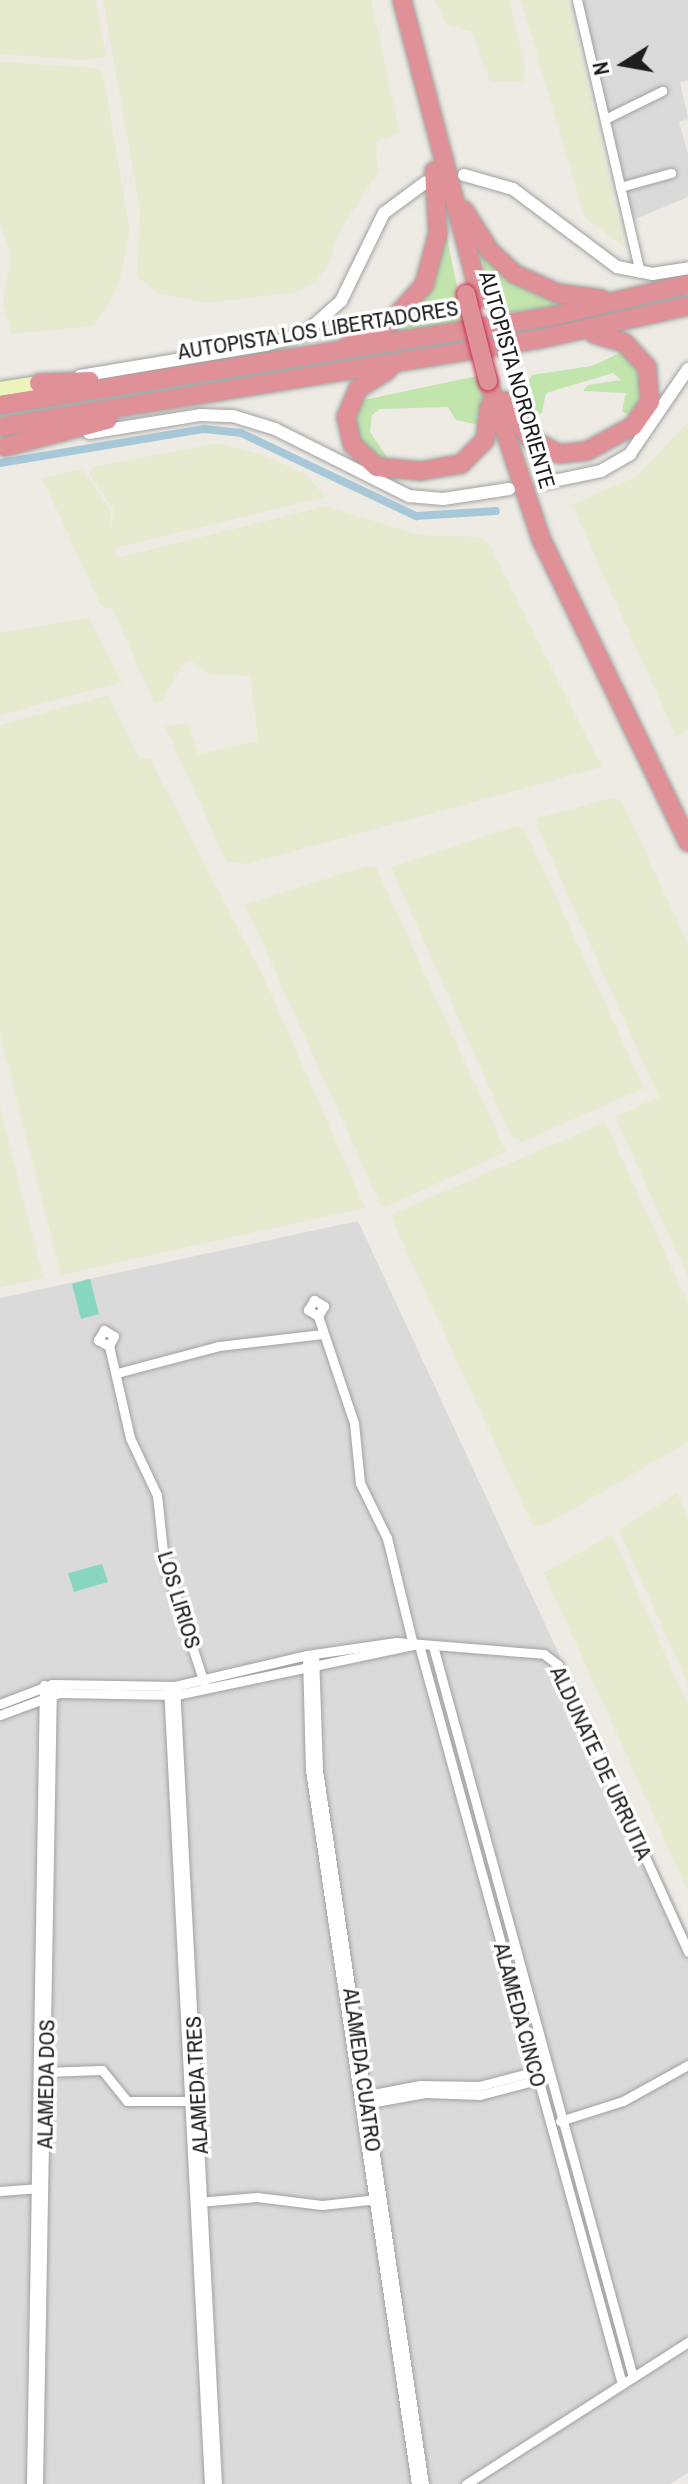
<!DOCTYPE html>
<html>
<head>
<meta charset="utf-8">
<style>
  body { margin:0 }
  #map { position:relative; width:688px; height:2484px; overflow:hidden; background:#edebe4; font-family:"Archivo Narrow",sans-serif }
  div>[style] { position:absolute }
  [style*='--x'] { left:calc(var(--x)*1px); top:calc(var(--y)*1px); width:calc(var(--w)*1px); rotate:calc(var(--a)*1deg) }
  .residential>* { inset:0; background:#dbdada }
  .farmland>* { inset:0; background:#e6ebd0 }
  .grass>* { inset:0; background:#c2e4ad }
  .pitch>* { inset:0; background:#87d7c0 }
  .canal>* { height:8px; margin:-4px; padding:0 4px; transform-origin:4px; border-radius:4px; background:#a7c8d8 }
  .roads { filter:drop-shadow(0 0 2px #a1a1a1) drop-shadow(0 0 2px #a1a1a1) }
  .minor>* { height:9px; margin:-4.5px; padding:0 4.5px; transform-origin:4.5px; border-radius:4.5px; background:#fff }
  .tertiary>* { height:12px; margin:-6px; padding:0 6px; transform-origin:6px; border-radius:6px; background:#fff }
  .secondary>* { height:14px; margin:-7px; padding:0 7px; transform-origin:7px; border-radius:7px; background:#ebf4bb }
  .motorway>* { height:18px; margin:-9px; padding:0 9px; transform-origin:9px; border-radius:9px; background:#df9197 }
  .bridges { filter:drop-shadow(0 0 2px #ca3256) drop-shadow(0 0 2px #ca3256) }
  .motorway-bridge>* { height:18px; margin:-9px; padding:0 9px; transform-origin:9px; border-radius:9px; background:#df9197 }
  span { translate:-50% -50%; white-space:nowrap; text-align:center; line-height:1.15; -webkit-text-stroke:7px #fff; paint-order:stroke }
  .street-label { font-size:22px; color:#1d1d1d }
  .north { position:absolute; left:584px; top:24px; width:80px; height:80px; -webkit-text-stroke:6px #fff; paint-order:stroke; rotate:259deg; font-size:22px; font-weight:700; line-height:32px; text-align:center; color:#1d1d1d }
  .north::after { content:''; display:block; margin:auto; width:28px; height:36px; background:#1d1d1d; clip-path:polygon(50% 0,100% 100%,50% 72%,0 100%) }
</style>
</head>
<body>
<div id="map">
  <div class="residential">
    <div style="clip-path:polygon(579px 0,688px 0,688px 80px,680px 82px,688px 119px,679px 122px,688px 154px,688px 197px,633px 220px)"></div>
    <div style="clip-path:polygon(358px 1221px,688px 1932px,688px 2473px,670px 2484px,0 2484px,0 1298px)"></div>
  </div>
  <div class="farmland">
    <div style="clip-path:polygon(0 0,96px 0,106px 57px,84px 60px,0 54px)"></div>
    <div style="clip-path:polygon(103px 0,371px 0,400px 133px,376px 142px,378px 172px,339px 232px,329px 264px,315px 283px,297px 292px,208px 303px,160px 294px,137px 277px,140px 210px)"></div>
    <div style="clip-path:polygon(435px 0,509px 0,525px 66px,522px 82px,490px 82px,473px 32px,446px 24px)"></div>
    <div style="clip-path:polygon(521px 0,569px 0,624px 247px,585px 218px)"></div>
    <div style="clip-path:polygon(0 62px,95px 68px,103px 73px,130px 231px,119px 285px,94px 326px,11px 334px,3px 303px,11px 253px,0 225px)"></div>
    <div style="clip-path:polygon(688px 422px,688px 731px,676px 736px,572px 505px,637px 476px)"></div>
    <div style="clip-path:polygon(219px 443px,269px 457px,305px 474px,326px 497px,115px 548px,117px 558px,326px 506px,419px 535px,480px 537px,488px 542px,602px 767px,247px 864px,226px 861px,165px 726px,189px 723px,198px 754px,258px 741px,250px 676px,209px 674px,191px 661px,181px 667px,162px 702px,154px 703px,113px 609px,101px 606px,42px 478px,82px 469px,110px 510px,112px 528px,113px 509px,89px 474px,92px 467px)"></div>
    <div style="clip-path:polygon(88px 618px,122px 682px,0 715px,0 633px)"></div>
    <div style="clip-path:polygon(108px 695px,140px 759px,150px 759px,266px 982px,365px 1208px,61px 1275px,0 1034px,0 725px)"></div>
    <div style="clip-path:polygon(612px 798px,622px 802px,688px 944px,688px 1277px,615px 1117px,659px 1097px,537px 826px,538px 818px)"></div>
    <div style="clip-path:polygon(517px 826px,525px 830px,644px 1088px,522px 1142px,511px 1136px,391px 867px)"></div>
    <div style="clip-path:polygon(367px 866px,376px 867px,506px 1152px,386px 1207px,381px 1206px,245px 904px)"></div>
    <div style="clip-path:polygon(0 1107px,43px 1278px,0 1288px)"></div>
    <div style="clip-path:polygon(605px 1122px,688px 1303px,688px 1442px,549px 1523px,533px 1526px,390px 1215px)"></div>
    <div style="clip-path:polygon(677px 1493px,688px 1518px,688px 1684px,619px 1530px)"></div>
    <div style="clip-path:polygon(612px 1534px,688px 1706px,688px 1891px,544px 1573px)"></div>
  </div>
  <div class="grass">
    <div style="clip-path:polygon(446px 233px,464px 321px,361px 340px,386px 328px)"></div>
    <div style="clip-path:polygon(477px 244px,499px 267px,588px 302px,498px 314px)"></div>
    <div style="clip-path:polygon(622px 352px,637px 360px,644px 399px,630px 416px,622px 411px,626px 393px,583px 391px,588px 385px,621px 380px,613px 373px,546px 393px,542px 413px,526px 420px,520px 394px,532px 375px,592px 366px)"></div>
    <div style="clip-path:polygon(477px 376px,484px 405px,479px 425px,456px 420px,448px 407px,380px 409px,372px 415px,370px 432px,387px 457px,381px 460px,360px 445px,352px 413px,359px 401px)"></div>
  </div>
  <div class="pitch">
    <div style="clip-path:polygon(90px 1279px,99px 1314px,81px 1319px,72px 1284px)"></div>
    <div style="clip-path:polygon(102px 1564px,108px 1582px,74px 1592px,68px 1573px)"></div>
  </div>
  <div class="canal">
    <div style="--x:0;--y:463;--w:207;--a:-9.5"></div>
    <div style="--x:204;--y:429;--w:37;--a:6"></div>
    <div style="--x:241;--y:433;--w:194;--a:25.4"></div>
    <div style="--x:416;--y:516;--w:80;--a:-3.6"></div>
  </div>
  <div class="roads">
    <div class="minor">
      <div style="--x:577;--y:0;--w:280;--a:77"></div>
      <div style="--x:605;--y:119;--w:64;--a:-26.2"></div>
      <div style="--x:620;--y:187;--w:53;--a:-15.4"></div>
      <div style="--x:318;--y:1316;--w:12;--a:-149"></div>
      <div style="--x:308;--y:1310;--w:12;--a:-59"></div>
      <div style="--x:314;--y:1300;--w:12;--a:31"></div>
      <div style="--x:324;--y:1306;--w:12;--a:121"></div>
      <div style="--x:318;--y:1316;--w:113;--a:71.4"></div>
      <div style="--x:354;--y:1423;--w:60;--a:84.3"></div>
      <div style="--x:360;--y:1483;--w:61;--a:63.9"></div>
      <div style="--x:387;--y:1538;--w:110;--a:76.3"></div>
      <div style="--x:109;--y:1346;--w:11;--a:-63"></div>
      <div style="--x:114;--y:1336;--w:12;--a:-149"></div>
      <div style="--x:104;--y:1330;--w:12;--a:121"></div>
      <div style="--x:98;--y:1340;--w:13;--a:29"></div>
      <div style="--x:109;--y:1346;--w:94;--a:77.1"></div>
      <div style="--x:130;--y:1438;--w:63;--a:64.7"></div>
      <div style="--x:157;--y:1495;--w:66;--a:83.9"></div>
      <div style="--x:164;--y:1561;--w:132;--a:71.8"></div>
      <div style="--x:117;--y:1373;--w:106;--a:-14.8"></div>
      <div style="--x:219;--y:1346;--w:104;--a:-6.6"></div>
      <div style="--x:419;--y:1645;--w:766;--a:74.64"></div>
      <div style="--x:433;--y:1646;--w:758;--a:74.7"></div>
      <div style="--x:307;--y:1655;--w:115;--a:88.5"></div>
      <div style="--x:310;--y:1770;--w:722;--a:81.56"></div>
      <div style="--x:314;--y:1655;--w:115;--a:88"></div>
      <div style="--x:318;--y:1770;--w:722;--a:81.56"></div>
      <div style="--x:168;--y:1686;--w:799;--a:87.06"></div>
      <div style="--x:175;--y:1686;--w:799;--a:86.99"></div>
      <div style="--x:0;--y:1704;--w:56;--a:-21"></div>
      <div style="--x:52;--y:1684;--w:123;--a:0.9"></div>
      <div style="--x:175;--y:1686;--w:136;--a:-13.2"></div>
      <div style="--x:307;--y:1655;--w:90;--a:-8.3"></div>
      <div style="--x:396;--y:1642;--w:148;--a:4.6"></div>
      <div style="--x:544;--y:1654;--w:18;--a:38"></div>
      <div style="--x:558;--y:1665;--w:315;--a:65.6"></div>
      <div style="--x:0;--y:1715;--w:63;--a:-20.4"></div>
      <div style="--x:59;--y:1693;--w:117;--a:1"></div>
      <div style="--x:176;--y:1695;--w:242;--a:-11.9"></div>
      <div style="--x:43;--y:2072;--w:59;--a:-1.9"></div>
      <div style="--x:102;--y:2070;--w:40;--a:51"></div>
      <div style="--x:127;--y:2101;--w:67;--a:0"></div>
      <div style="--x:363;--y:2096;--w:58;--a:-10.9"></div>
      <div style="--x:420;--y:2085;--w:59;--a:1"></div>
      <div style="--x:479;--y:2086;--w:64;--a:-14.5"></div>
      <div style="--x:364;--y:2104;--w:62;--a:-10.2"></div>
      <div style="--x:425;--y:2093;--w:55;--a:2.1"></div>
      <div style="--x:480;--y:2095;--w:63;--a:-14.7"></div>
      <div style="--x:560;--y:2121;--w:66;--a:-17.6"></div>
      <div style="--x:623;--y:2101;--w:74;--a:-29"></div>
      <div style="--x:0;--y:2191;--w:40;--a:-4.3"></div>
      <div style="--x:198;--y:2202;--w:59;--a:-4.8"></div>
      <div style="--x:257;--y:2197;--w:65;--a:7"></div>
      <div style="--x:322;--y:2205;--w:56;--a:-6.1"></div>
      <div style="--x:31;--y:2484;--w:799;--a:-89.07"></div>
      <div style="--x:38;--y:2484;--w:800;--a:-89"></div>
      <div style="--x:466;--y:2484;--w:264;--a:-32.6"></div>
    </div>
    <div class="tertiary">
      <div style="--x:464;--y:175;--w:51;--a:15.9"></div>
      <div style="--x:513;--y:189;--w:130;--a:36.9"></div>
      <div style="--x:617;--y:267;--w:36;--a:11"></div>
      <div style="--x:652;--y:274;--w:36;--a:-9"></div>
      <div style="--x:80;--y:376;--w:189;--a:-9.5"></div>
      <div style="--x:266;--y:345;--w:41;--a:-17.1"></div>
      <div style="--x:305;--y:333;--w:48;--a:-41.6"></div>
      <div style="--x:341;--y:301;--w:98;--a:-64"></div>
      <div style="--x:384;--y:213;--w:52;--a:-36.4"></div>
      <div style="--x:89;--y:433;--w:112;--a:-9.2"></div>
      <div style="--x:200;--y:415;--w:33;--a:2"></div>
      <div style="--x:233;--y:416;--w:44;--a:17.2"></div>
      <div style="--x:275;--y:429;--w:150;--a:26.6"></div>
      <div style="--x:409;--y:496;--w:34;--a:5"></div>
      <div style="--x:443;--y:499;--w:67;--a:-8.6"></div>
      <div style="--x:544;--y:483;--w:58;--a:-11.9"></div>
      <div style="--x:601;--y:471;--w:34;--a:-30"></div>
      <div style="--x:630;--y:454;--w:103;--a:-55.7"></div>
    </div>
    <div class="secondary">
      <div style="--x:0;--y:389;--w:39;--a:-9"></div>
    </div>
    <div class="motorway">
      <div style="--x:402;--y:0;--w:308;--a:75.3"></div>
      <div style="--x:464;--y:210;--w:49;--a:57.6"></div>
      <div style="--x:490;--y:251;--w:34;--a:43"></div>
      <div style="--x:515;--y:274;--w:46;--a:24.3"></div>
      <div style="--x:557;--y:293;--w:45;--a:7.6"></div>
      <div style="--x:350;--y:342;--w:46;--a:-26"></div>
      <div style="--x:391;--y:322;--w:50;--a:-48.3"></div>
      <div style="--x:424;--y:285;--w:54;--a:-74.9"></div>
      <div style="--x:438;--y:233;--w:62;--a:-93.7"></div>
      <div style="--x:388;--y:370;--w:36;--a:148"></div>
      <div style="--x:358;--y:389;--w:30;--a:113"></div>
      <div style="--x:346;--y:417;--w:28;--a:77"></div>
      <div style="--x:352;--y:444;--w:34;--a:43"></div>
      <div style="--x:377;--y:467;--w:44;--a:5.2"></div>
      <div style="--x:421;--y:471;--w:41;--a:-9.9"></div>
      <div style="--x:461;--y:464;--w:34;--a:-45"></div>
      <div style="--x:485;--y:440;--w:33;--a:-83"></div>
      <div style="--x:488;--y:381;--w:169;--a:71.4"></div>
      <div style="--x:542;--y:541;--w:335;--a:64.1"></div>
      <div style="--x:39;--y:383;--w:51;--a:-2.2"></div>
      <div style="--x:506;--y:401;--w:45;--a:57.7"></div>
      <div style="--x:530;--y:439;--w:33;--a:27"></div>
      <div style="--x:559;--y:454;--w:28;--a:-6"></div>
      <div style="--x:587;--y:451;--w:52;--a:-28.5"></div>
      <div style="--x:633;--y:426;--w:29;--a:-55"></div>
      <div style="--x:650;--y:402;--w:35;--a:-95"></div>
      <div style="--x:647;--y:367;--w:33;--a:-133"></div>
      <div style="--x:625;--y:343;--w:32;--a:-164"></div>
      <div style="--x:0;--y:405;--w:560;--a:-9.14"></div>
      <div style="--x:553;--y:316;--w:139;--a:-13.3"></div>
      <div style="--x:0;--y:427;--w:547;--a:-9.26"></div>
      <div style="--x:540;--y:339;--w:152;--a:-12.6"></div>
      <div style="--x:5;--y:447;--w:106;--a:-14.8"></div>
    </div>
  </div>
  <div class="bridges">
    <div class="motorway-bridge">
      <div style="--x:466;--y:294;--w:90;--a:75.8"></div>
    </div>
  </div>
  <div class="street-label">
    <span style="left:318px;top:330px;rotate:-9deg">AUTOPISTA LOS LIBERTADORES</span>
    <span style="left:517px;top:380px;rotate:74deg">AUTOPISTA NORORIENTE</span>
    <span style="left:179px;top:1600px;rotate:73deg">LOS LIRIOS</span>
    <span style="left:601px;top:1763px;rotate:65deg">ALDUNATE DE URRUTIA</span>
    <span style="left:520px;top:2015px;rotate:75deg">ALAMEDA CINCO</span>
    <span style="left:362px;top:2070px;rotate:82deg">ALAMEDA CUATRO</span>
    <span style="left:46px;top:2084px;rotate:-89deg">ALAMEDA DOS</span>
    <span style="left:197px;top:2085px;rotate:-93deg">ALAMEDA TRES</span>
  </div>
  <div class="north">N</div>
</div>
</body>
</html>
